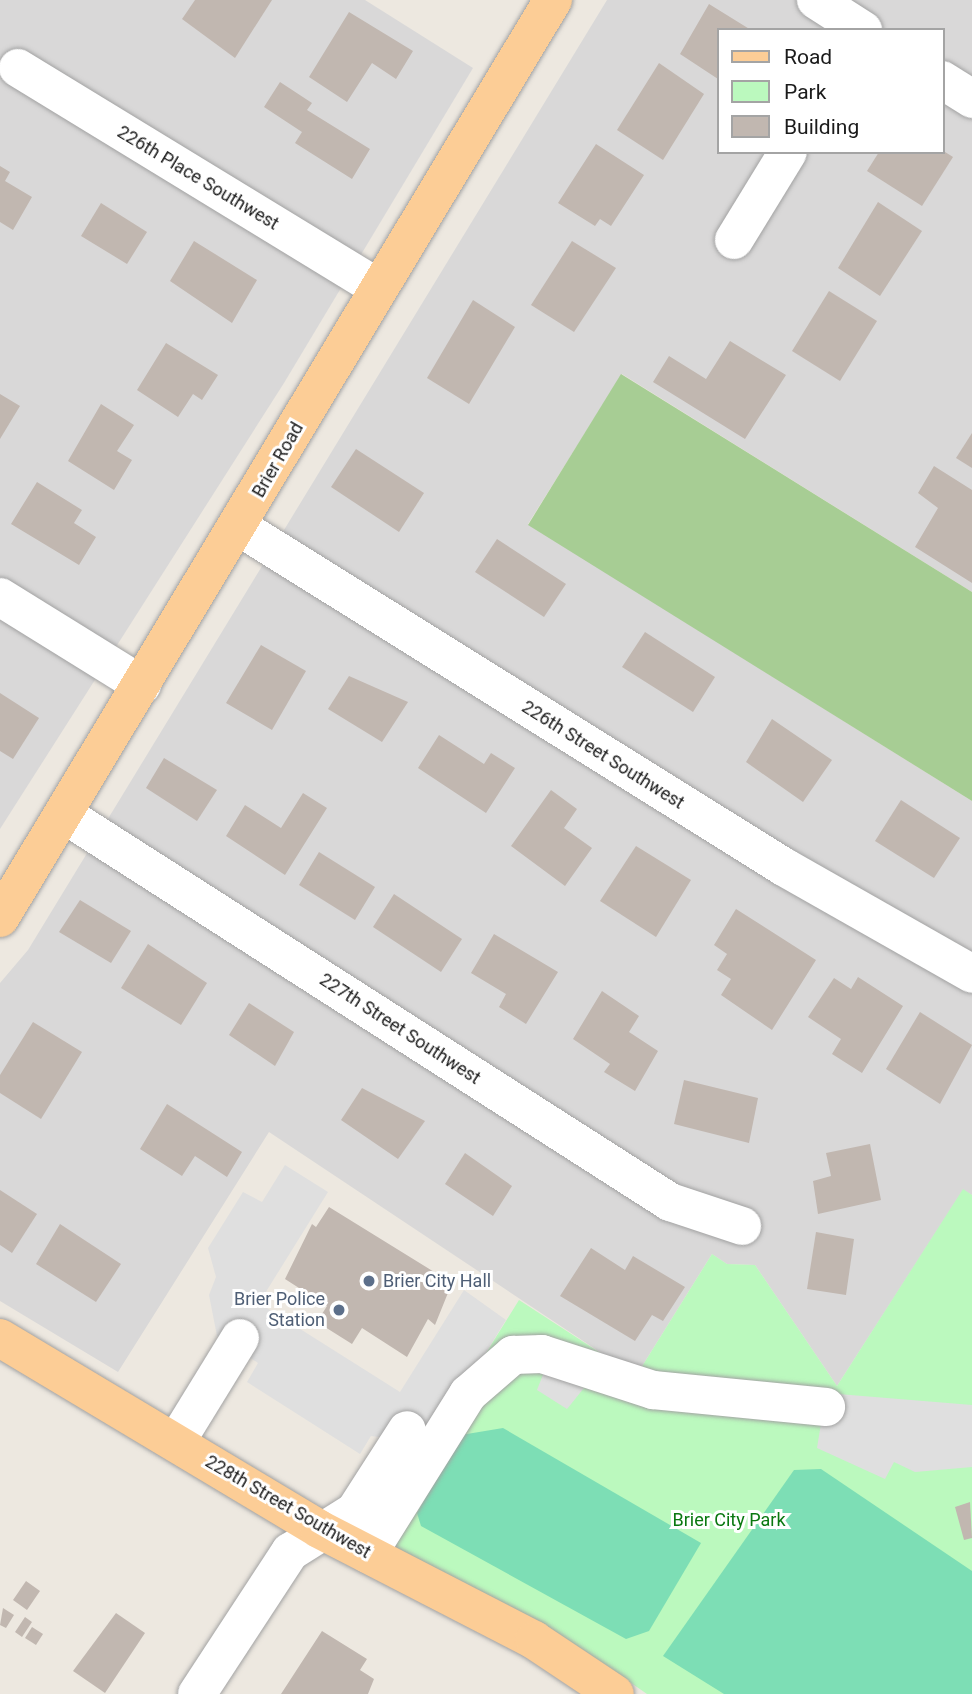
<!DOCTYPE html>
<html>
<head>
<meta charset="utf-8">
<style>
  body { margin:0 }
  #map { position:relative; width:972px; height:1694px; overflow:hidden; background:#ede8e0; font-family:Roboto,sans-serif }
  div>[style] { position:absolute }
  [style*='--x'] { left:calc(var(--x)*1px); top:calc(var(--y)*1px); width:calc(var(--w)*1px); rotate:calc(var(--a)*1deg) }
  .residential>* { inset:0; background:#d9d8d8 }
  .forest>* { inset:0; background:#a7cd94 }
  .park>* { inset:0; background:#bbf9be }
  .pitch>* { inset:0; background:#7ddeb5 }
  .parking>* { inset:0; background:#dfdfdf }
  .building>* { inset:0; background:#c1b7b0 }
  .roads { filter:drop-shadow(0 0 2px #a2a2a2) drop-shadow(0 0 2px #a2a2a2) }
  .minor>* { height:38px; margin:-19px; padding:0 19px; transform-origin:19px; border-radius:19px; background:#fff }
  .major>* { height:38px; margin:-19px; padding:0 19px; transform-origin:19px; border-radius:19px; background:#fccd96 }
  .dots>* { width:19px; height:19px; translate:-50% -50%; box-sizing:border-box; border:4px solid #fff; border-radius:50% }
  span { translate:-50% -50%; white-space:nowrap; text-align:center; line-height:1.15; -webkit-text-stroke:6px #fff; paint-order:stroke }
  .street-label { font-size:18px; color:#1b1b1b }
  .service-label { font-size:18px; color:#4e5e75 }
  .left { translate:0 -50%; text-align:left }
  .right { translate:-100% -50%; text-align:right }
  .park-label { font-size:18px; color:#0a7810 }
  .legend { position:absolute; left:717px; top:28px; width:228px; height:126px; box-sizing:border-box; background:#fff; border:2px solid #a4a4a4; margin:0; padding:9px 12px; list-style:none; font-size:21px; color:#1b1b1b }
  .legend li { display:flex; align-items:center; gap:14px; height:35px }
  .legend b { width:35px; border:2px solid #a4a4a4 }
</style>
</head>
<body>
<div id="map">
  <div class="residential">
    <div style="clip-path:polygon(0 0,365px 0,473px 68px,284px 383px,0 829px)"></div>
    <div style="clip-path:polygon(evenodd,607px 0,972px 0,972px 592px,622px 374px,528px 524px,972px 801px,972px 1195px,963px 1190px,837px 1386px,755px 1265px,727px 1264px,712px 1254px,636px 1376px,269px 1132px,118px 1372px,0 1301px,0 983px,28px 950px,607px 0,718px 30px,942px 30px,942px 152px,718px 152px,718px 30px)"></div>
  </div>
  <div class="forest">
    <div style="clip-path:polygon(621px 374px,972px 592px,972px 801px,528px 525px)"></div>
  </div>
  <div class="park">
    <div style="clip-path:polygon(963px 1189px,972px 1195px,972px 1694px,647px 1694px,585px 1651px,395px 1549px,371px 1513px,446px 1417px,519px 1300px,636px 1376px,712px 1254px,727px 1264px,755px 1265px,837px 1386px)"></div>
  </div>
  <div class="pitch">
    <div style="clip-path:polygon(503px 1428px,701px 1543px,649px 1631px,626px 1639px,421px 1526px,417px 1513px,461px 1435px)"></div>
    <div style="clip-path:polygon(821px 1469px,972px 1571px,972px 1694px,724px 1694px,663px 1656px,794px 1470px)"></div>
  </div>
  <div class="parking">
    <div style="clip-path:polygon(285px 1165px,328px 1192px,259px 1303px,400px 1392px,464px 1290px,506px 1320px,446px 1417px,411px 1441px,371px 1436px,360px 1454px,247px 1382px,258px 1363px,217px 1336px,209px 1295px,216px 1277px,208px 1248px,243px 1192px,262px 1202px)"></div>
    <div style="clip-path:polygon(544px 1372px,584px 1388px,567px 1409px,537px 1390px)"></div>
    <div style="clip-path:polygon(826px 1393px,972px 1405px,972px 1467px,915px 1472px,894px 1462px,885px 1479px,817px 1448px)"></div>
  </div>
  <div class="building">
    <div style="clip-path:polygon(195px 0,272px 0,235px 58px,182px 19px)"></div>
    <div style="clip-path:polygon(709px 4px,751px 30px,718px 30px,718px 79px,680px 54px)"></div>
    <div style="clip-path:polygon(349px 12px,413px 51px,396px 79px,372px 63px,347px 102px,309px 77px)"></div>
    <div style="clip-path:polygon(659px 63px,704px 94px,663px 160px,617px 130px)"></div>
    <div style="clip-path:polygon(280px 82px,312px 103px,307px 110px,370px 149px,352px 179px,295px 143px,302px 132px,264px 107px)"></div>
    <div style="clip-path:polygon(596px 144px,644px 175px,611px 226px,600px 219px,595px 226px,558px 203px)"></div>
    <div style="clip-path:polygon(942px 150px,953px 157px,922px 206px,867px 171px,879px 152px)"></div>
    <div style="clip-path:polygon(0 166px,10px 172px,5px 181px,32px 197px,13px 230px,0 222px)"></div>
    <div style="clip-path:polygon(878px 202px,922px 231px,880px 296px,838px 268px)"></div>
    <div style="clip-path:polygon(101px 203px,147px 232px,127px 264px,81px 236px)"></div>
    <div style="clip-path:polygon(194px 241px,257px 280px,232px 323px,170px 281px)"></div>
    <div style="clip-path:polygon(572px 241px,616px 268px,574px 332px,531px 305px)"></div>
    <div style="clip-path:polygon(829px 291px,877px 321px,840px 381px,792px 351px)"></div>
    <div style="clip-path:polygon(473px 300px,515px 327px,469px 404px,427px 378px)"></div>
    <div style="clip-path:polygon(730px 341px,786px 375px,745px 439px,653px 382px,669px 356px,706px 379px)"></div>
    <div style="clip-path:polygon(166px 343px,218px 375px,202px 400px,193px 394px,178px 417px,137px 390px)"></div>
    <div style="clip-path:polygon(0 394px,20px 406px,0 439px)"></div>
    <div style="clip-path:polygon(101px 404px,134px 425px,117px 451px,132px 460px,114px 490px,68px 461px)"></div>
    <div style="clip-path:polygon(972px 433px,972px 468px,956px 458px)"></div>
    <div style="clip-path:polygon(356px 449px,424px 493px,399px 532px,331px 487px)"></div>
    <div style="clip-path:polygon(934px 466px,972px 490px,972px 583px,915px 547px,938px 508px,918px 493px)"></div>
    <div style="clip-path:polygon(37px 482px,82px 510px,74px 523px,96px 537px,79px 565px,11px 524px)"></div>
    <div style="clip-path:polygon(497px 539px,566px 584px,544px 617px,475px 572px)"></div>
    <div style="clip-path:polygon(645px 632px,715px 677px,693px 712px,622px 667px)"></div>
    <div style="clip-path:polygon(261px 645px,306px 671px,272px 730px,226px 703px)"></div>
    <div style="clip-path:polygon(349px 676px,408px 702px,382px 742px,328px 709px)"></div>
    <div style="clip-path:polygon(0 693px,39px 718px,13px 759px,0 751px)"></div>
    <div style="clip-path:polygon(772px 719px,832px 760px,803px 802px,746px 762px)"></div>
    <div style="clip-path:polygon(439px 735px,484px 764px,491px 753px,515px 768px,486px 813px,418px 768px)"></div>
    <div style="clip-path:polygon(164px 758px,217px 790px,197px 821px,146px 788px)"></div>
    <div style="clip-path:polygon(551px 790px,577px 809px,564px 828px,592px 848px,565px 886px,511px 846px)"></div>
    <div style="clip-path:polygon(303px 793px,327px 808px,285px 875px,226px 836px,245px 805px,281px 828px)"></div>
    <div style="clip-path:polygon(901px 800px,960px 838px,934px 878px,875px 841px)"></div>
    <div style="clip-path:polygon(636px 846px,691px 880px,656px 937px,600px 901px)"></div>
    <div style="clip-path:polygon(319px 852px,375px 887px,355px 920px,299px 885px)"></div>
    <div style="clip-path:polygon(394px 894px,462px 939px,441px 972px,373px 927px)"></div>
    <div style="clip-path:polygon(80px 900px,131px 931px,111px 963px,59px 932px)"></div>
    <div style="clip-path:polygon(736px 909px,816px 960px,772px 1030px,721px 995px,731px 979px,717px 970px,727px 954px,714px 945px)"></div>
    <div style="clip-path:polygon(494px 934px,558px 972px,526px 1024px,499px 1007px,506px 994px,471px 973px)"></div>
    <div style="clip-path:polygon(148px 944px,207px 983px,181px 1025px,121px 988px)"></div>
    <div style="clip-path:polygon(858px 977px,903px 1006px,862px 1073px,832px 1054px,841px 1039px,808px 1017px,834px 978px,851px 989px)"></div>
    <div style="clip-path:polygon(602px 991px,639px 1016px,629px 1032px,658px 1051px,635px 1091px,604px 1072px,610px 1064px,573px 1039px)"></div>
    <div style="clip-path:polygon(249px 1003px,294px 1032px,275px 1066px,229px 1035px)"></div>
    <div style="clip-path:polygon(920px 1012px,972px 1045px,940px 1104px,886px 1069px)"></div>
    <div style="clip-path:polygon(33px 1022px,82px 1052px,41px 1119px,0 1093px,0 1075px)"></div>
    <div style="clip-path:polygon(684px 1080px,758px 1098px,749px 1143px,674px 1124px)"></div>
    <div style="clip-path:polygon(362px 1088px,425px 1121px,398px 1159px,341px 1120px)"></div>
    <div style="clip-path:polygon(167px 1104px,242px 1152px,227px 1177px,195px 1156px,182px 1176px,140px 1149px)"></div>
    <div style="clip-path:polygon(870px 1144px,881px 1200px,818px 1214px,813px 1181px,831px 1176px,826px 1153px)"></div>
    <div style="clip-path:polygon(465px 1153px,512px 1186px,493px 1216px,445px 1184px)"></div>
    <div style="clip-path:polygon(0 1190px,37px 1214px,12px 1253px,0 1245px)"></div>
    <div style="clip-path:polygon(329px 1207px,452px 1283px,435px 1325px,428px 1319px,407px 1357px,362px 1328px,352px 1344px,317px 1322px,327px 1306px,285px 1279px,312px 1224px,316px 1227px)"></div>
    <div style="clip-path:polygon(60px 1224px,121px 1264px,96px 1302px,36px 1264px)"></div>
    <div style="clip-path:polygon(816px 1232px,854px 1239px,846px 1295px,807px 1289px)"></div>
    <div style="clip-path:polygon(591px 1248px,625px 1270px,633px 1256px,685px 1287px,663px 1321px,652px 1315px,635px 1341px,560px 1296px)"></div>
    <div style="clip-path:polygon(970px 1502px,972px 1538px,964px 1540px,955px 1507px)"></div>
    <div style="clip-path:polygon(26px 1581px,40px 1591px,27px 1610px,13px 1600px)"></div>
    <div style="clip-path:polygon(3px 1608px,14px 1615px,6px 1628px,0 1625px)"></div>
    <div style="clip-path:polygon(116px 1613px,145px 1633px,105px 1693px,73px 1671px)"></div>
    <div style="clip-path:polygon(25px 1617px,32px 1622px,22px 1637px,15px 1632px)"></div>
    <div style="clip-path:polygon(32px 1627px,43px 1634px,36px 1645px,25px 1638px)"></div>
    <div style="clip-path:polygon(322px 1631px,367px 1659px,360px 1670px,374px 1679px,368px 1694px,281px 1694px)"></div>
  </div>
  <div class="roads">
    <div class="minor">
      <div style="--x:816;--y:0;--w:56;--a:32.6"></div>
      <div style="--x:18;--y:68;--w:422;--a:31.4"></div>
      <div style="--x:942;--y:80;--w:36;--a:32"></div>
      <div style="--x:734;--y:240;--w:103;--a:-58.5"></div>
      <div style="--x:239;--y:527;--w:642;--a:31.96"></div>
      <div style="--x:784;--y:867;--w:216;--a:29.6"></div>
      <div style="--x:0;--y:597;--w:167;--a:31.8"></div>
      <div style="--x:65;--y:815;--w:718;--a:32.61"></div>
      <div style="--x:670;--y:1202;--w:76;--a:18.4"></div>
      <div style="--x:176;--y:1442;--w:122;--a:-58.4"></div>
      <div style="--x:368;--y:1554;--w:189;--a:-58"></div>
      <div style="--x:468;--y:1394;--w:60;--a:-40.9"></div>
      <div style="--x:513;--y:1355;--w:29;--a:-2"></div>
      <div style="--x:542;--y:1354;--w:117;--a:18"></div>
      <div style="--x:653;--y:1390;--w:174;--a:5.6"></div>
      <div style="--x:197;--y:1694;--w:170;--a:-56.8"></div>
      <div style="--x:290;--y:1552;--w:77;--a:-32.2"></div>
      <div style="--x:355;--y:1511;--w:96;--a:-57.3"></div>
    </div>
    <div class="major">
      <div style="--x:0;--y:918;--w:1072;--a:-58.94"></div>
      <div style="--x:0;--y:1338;--w:372;--a:30.9"></div>
      <div style="--x:319;--y:1529;--w:242;--a:27.3"></div>
      <div style="--x:534;--y:1640;--w:97;--a:33.7"></div>
    </div>
  </div>
  <div class="dots">
    <div style="left:369px;top:1281px;background:#5c6f8a"></div>
    <div style="left:339px;top:1310px;background:#5c6f8a"></div>
  </div>
  <div class="street-label">
    <span style="left:198px;top:178px;rotate:31deg">226th Place Southwest</span>
    <span style="left:278px;top:460px;rotate:-60deg">Brier Road</span>
    <span style="left:603px;top:755px;rotate:32deg">226th Street Southwest</span>
    <span style="left:400px;top:1029px;rotate:33deg">227th Street Southwest</span>
    <span style="left:288px;top:1507px;rotate:30deg">228th Street Southwest</span>
  </div>
  <div class="service-label">
    <span class="left" style="left:383px;top:1281px">Brier City Hall</span>
    <span class="right" style="left:325px;top:1310px">Brier Police<br>Station</span>
  </div>
  <div class="park-label">
    <span style="left:729px;top:1520px">Brier City Park</span>
  </div>
  <ul class="legend">
  <li><b style="height:9px;background:#fccd96"></b>Road</li>
  <li><b style="height:19px;background:#bbf9be"></b>Park</li>
  <li><b style="height:19px;background:#c1b7b0"></b>Building</li>
  </ul>
</div>
</body>
</html>
